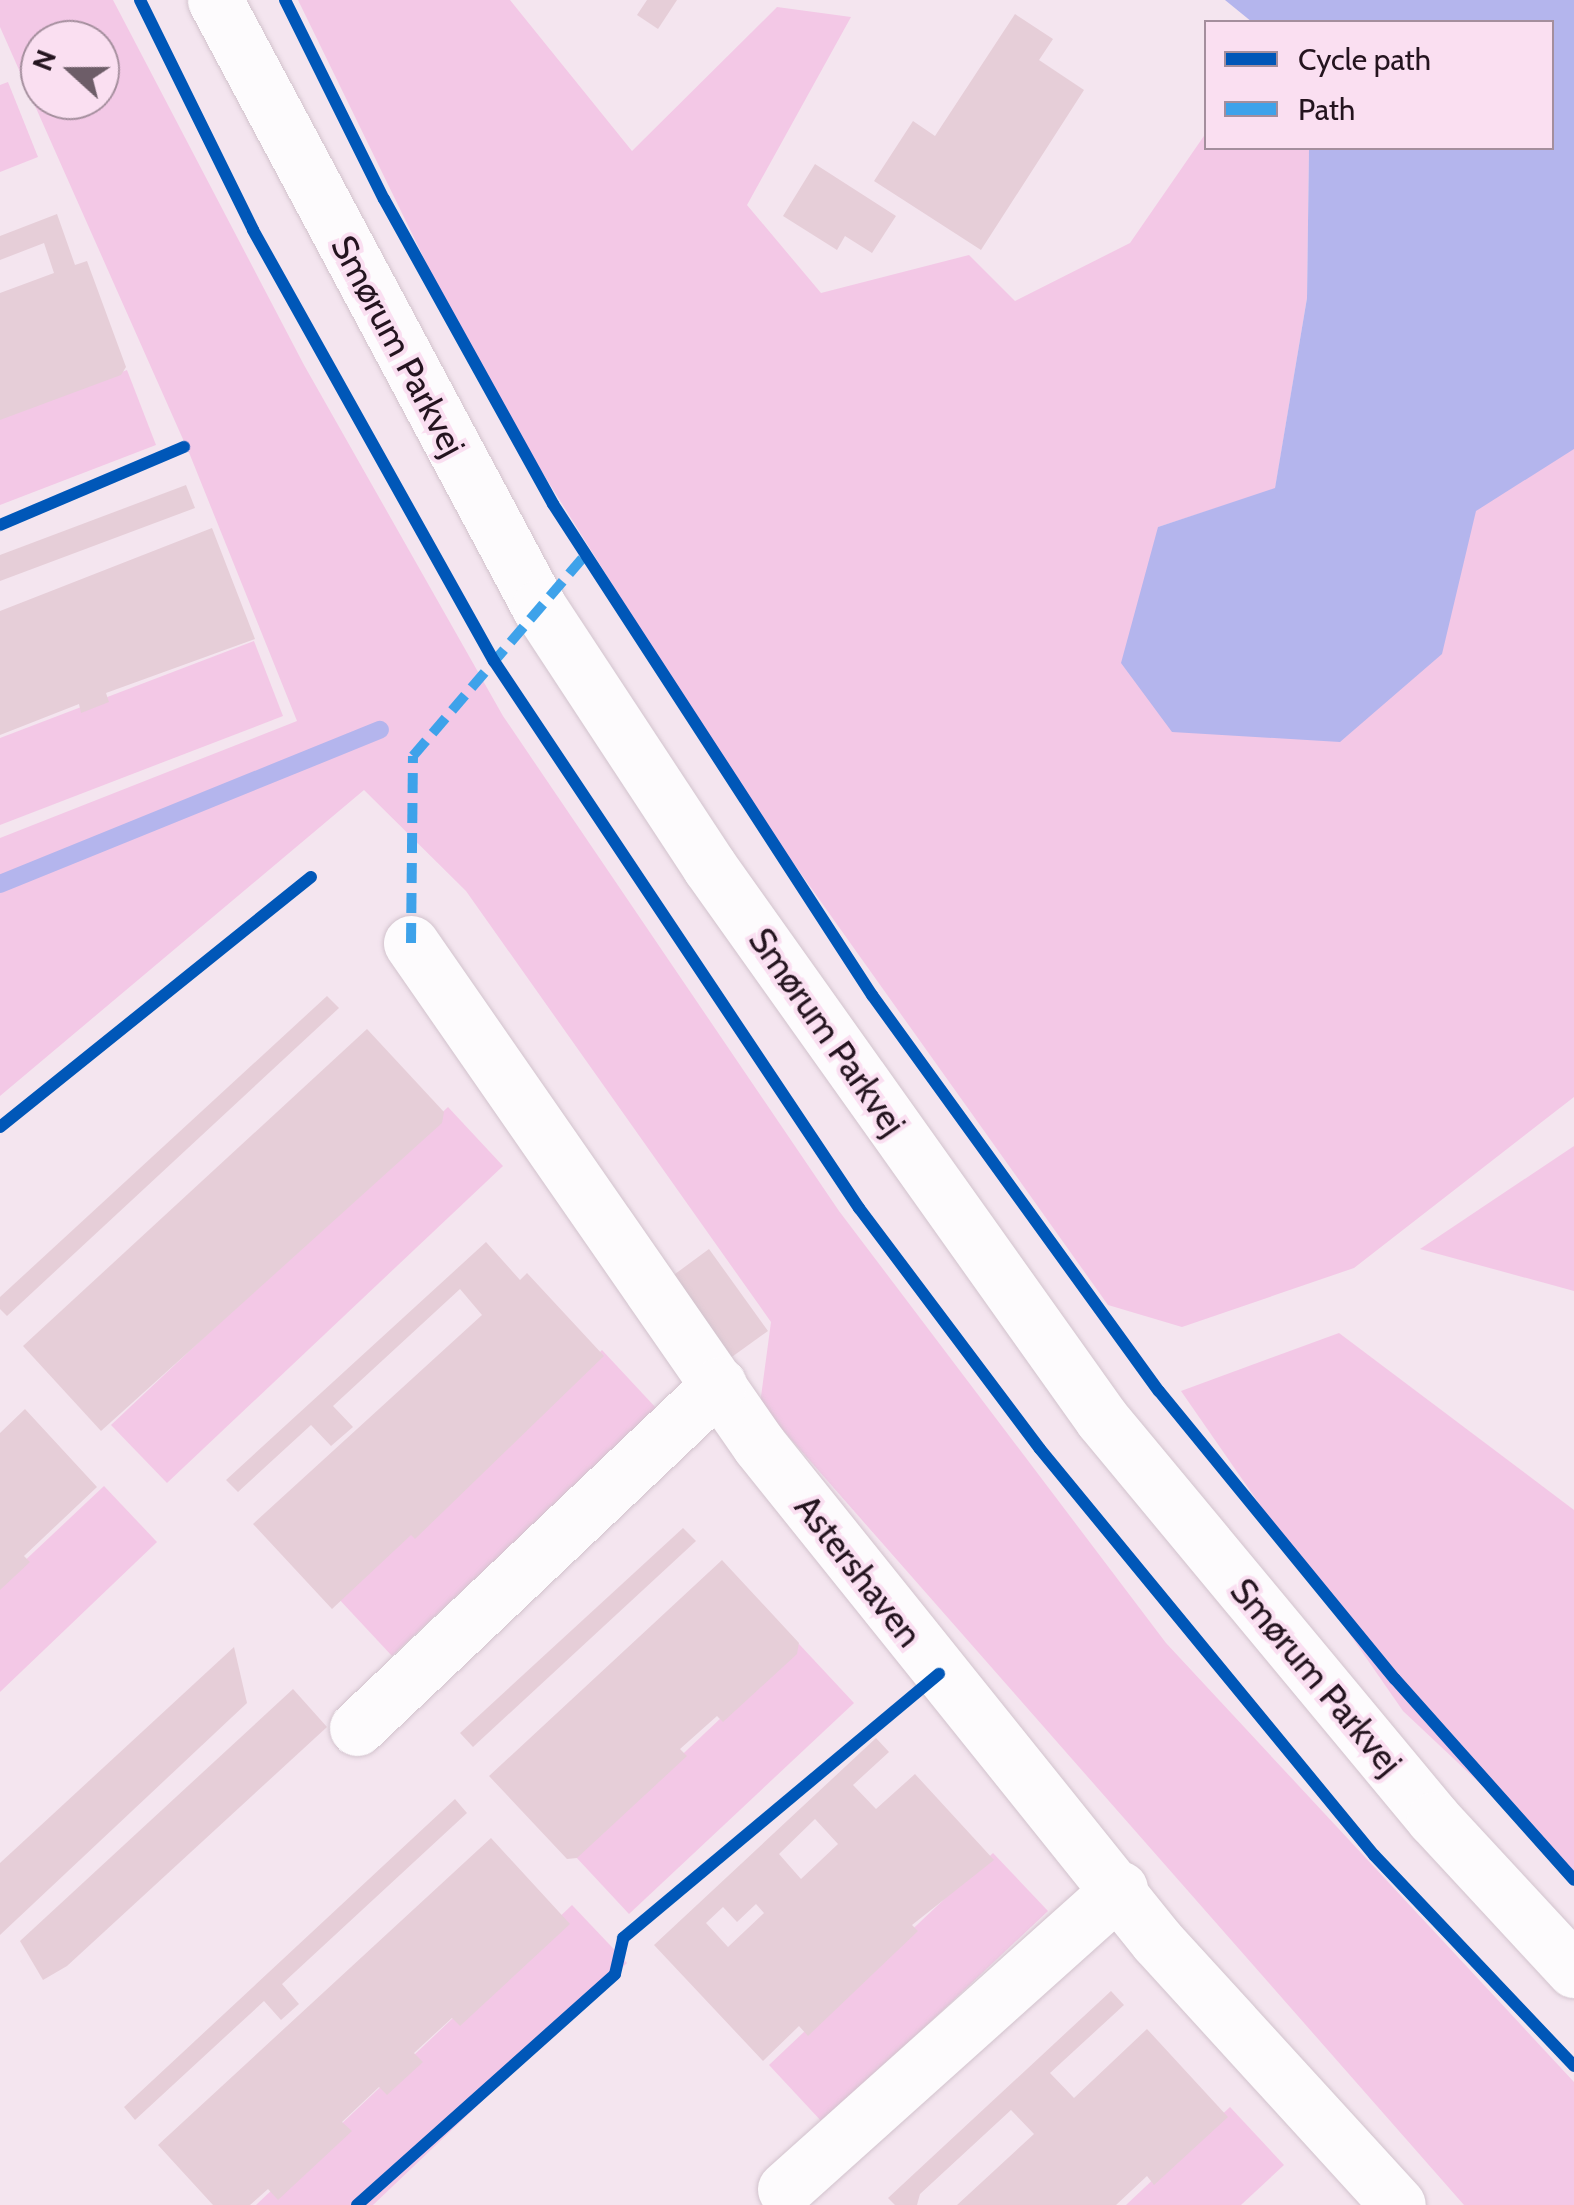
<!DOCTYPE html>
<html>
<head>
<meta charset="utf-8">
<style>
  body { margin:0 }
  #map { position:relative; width:1574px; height:2205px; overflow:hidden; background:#f4e5ef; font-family:Cabin,sans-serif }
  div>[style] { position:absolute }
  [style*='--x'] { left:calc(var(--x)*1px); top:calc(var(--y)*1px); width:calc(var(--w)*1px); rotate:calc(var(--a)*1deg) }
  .green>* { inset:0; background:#f3c8e6 }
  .water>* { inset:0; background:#b4b5ed }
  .stream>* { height:18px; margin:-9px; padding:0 9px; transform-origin:9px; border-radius:9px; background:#b4b5ed }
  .building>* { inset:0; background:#e6ced8 }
  .roads { filter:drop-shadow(0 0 2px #d2c3cd) drop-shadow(0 0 2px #d2c3cd) }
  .minor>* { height:55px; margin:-27.5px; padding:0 27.5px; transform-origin:27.5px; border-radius:27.5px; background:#fdfbfd }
  .quiet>* { height:10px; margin-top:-5px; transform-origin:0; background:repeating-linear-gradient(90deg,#3ea2ea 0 20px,transparent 0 30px) }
  .cycleway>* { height:12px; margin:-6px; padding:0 6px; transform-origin:6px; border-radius:6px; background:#0057b8 }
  span { translate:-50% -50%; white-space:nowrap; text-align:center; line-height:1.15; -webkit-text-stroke:8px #fadff1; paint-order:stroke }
  .street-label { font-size:35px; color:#24141f }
  .legend { position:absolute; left:1204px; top:20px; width:350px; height:130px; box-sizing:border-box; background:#fadff1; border:2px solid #a48e9d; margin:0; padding:12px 18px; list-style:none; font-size:30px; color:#24141f }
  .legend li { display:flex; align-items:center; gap:20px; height:50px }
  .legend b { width:50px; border:2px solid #a48e9d }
  .north { position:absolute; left:20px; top:20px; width:100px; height:100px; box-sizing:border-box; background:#fadff1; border:2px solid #a48e9d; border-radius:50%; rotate:291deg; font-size:28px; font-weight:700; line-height:40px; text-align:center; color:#24141f }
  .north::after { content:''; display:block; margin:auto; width:35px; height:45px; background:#6d5d68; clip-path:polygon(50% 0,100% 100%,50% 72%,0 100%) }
</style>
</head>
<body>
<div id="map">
  <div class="green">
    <div style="clip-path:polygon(evenodd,0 0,113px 0,304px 365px,503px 716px,839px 1211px,1166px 1643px,1574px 2082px,1574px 2205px,1464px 2205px,760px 1404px,771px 1322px,466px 891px,364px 790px,0 1096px,0 838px,297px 721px,190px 455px,0 27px,0 0,40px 40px,100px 40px,100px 100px,40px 100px,40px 40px)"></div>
    <div style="clip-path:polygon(298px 0,510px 0,632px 151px,777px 7px,851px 17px,747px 205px,821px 293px,969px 255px,1015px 301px,1130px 243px,1206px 133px,1206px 148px,1309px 148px,1307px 298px,1275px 489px,1158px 527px,1414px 519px,1574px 398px,1574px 1097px,1354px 1268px,1182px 1327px,1108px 1305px,737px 784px,479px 371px)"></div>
    <div style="clip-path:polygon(8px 82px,38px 157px,0 172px,0 85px)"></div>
    <div style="clip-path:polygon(127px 370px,156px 445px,0 505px,0 418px)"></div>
    <div style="clip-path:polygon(254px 641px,283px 716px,0 825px,0 738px)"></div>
    <div style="clip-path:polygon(448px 1107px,503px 1166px,167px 1483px,111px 1425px)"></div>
    <div style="clip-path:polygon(1574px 1146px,1574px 1291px,1420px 1249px)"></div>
    <div style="clip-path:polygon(1339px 1333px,1574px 1510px,1574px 1872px,1403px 1711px,1181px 1391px)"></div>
    <div style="clip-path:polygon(602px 1350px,657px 1409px,392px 1656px,337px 1597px)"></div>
    <div style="clip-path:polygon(104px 1486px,157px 1542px,0 1692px,0 1584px)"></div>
    <div style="clip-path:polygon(799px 1644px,854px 1703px,629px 1914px,575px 1856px)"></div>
    <div style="clip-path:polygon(993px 1853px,1048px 1911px,823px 2123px,769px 2065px)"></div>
    <div style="clip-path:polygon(572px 1905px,627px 1963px,373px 2205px,256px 2205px)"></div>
    <div style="clip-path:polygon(1230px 2107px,1284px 2165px,1241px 2205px,1126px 2205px)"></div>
  </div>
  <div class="water">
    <div style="clip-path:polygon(1225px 0,1574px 0,1574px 449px,1476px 511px,1442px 654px,1340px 742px,1172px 732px,1121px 663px,1158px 527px,1275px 488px,1307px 298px,1309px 148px,1552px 148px,1552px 22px,1252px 22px)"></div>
  </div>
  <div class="stream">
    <div style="--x:0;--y:884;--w:410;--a:-22.1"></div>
  </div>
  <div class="building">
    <div style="clip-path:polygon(647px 0,677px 0,658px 29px,637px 15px)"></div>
    <div style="clip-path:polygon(1015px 14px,1053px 39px,1039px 60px,1084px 90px,981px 250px,874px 181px,913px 121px,935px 136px)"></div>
    <div style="clip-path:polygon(815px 164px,896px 216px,872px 253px,845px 236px,837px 250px,783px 216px)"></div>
    <div style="clip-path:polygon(57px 214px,75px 265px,87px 261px,126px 367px,121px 375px,0 420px,0 293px,54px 273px,44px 243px,0 260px,0 236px)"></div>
    <div style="clip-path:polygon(186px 485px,195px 508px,0 581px,0 555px)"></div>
    <div style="clip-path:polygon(212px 528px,255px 639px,106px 693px,109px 702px,81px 713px,79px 704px,0 735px,0 611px)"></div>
    <div style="clip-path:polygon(327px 996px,339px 1008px,7px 1316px,0 1309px,0 1297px)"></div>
    <div style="clip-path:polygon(367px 1029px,444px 1112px,442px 1123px,101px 1431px,23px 1346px)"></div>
    <div style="clip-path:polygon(486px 1242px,520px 1280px,527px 1273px,604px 1356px,415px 1539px,411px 1535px,332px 1609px,253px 1524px,482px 1315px,460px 1289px,333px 1406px,353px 1427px,331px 1446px,311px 1425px,238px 1492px,226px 1480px)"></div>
    <div style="clip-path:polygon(709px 1249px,768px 1331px,729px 1359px,671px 1277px)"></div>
    <div style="clip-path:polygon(25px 1409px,97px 1487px,24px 1556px,30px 1562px,0 1590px,0 1433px)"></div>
    <div style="clip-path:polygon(683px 1528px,696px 1541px,473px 1747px,460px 1733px)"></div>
    <div style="clip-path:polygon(722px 1560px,799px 1643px,797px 1654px,723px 1722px,717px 1716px,680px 1749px,687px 1756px,577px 1858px,567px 1859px,489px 1776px)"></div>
    <div style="clip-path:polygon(234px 1647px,247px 1703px,0 1935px,0 1863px)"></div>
    <div style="clip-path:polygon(293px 1689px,327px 1727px,67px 1966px,43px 1980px,20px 1941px)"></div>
    <div style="clip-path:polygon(evenodd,876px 1738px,889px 1752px,853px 1785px,876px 1809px,915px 1774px,994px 1860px,912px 1925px,918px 1931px,808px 2036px,799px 2026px,763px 2061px,654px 1945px,876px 1738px,815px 1819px,838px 1844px,801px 1879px,779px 1854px,815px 1819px,876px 1738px,756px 1904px,764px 1913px,728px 1947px,706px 1923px,723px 1907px,737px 1922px,756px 1904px)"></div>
    <div style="clip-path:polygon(455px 1799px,467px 1813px,282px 1984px,299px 2004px,281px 2020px,264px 2001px,135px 2120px,124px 2107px)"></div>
    <div style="clip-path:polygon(491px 1838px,570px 1924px,460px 2026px,452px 2018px,414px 2053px,423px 2062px,387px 2095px,379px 2087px,342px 2122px,352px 2131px,278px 2200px,268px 2189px,250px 2205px,213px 2205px,158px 2145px)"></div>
    <div style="clip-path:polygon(1111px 1991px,1124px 2005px,1050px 2073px,1074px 2098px,1147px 2029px,1228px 2117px,1154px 2185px,1147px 2176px,1116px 2205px,957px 2205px,1034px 2134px,1011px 2110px,920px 2194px,917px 2205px,895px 2205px,888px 2198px)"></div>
  </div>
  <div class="roads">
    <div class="minor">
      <div style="--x:215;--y:0;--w:688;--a:61.91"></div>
      <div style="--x:539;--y:607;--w:310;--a:56.7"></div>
      <div style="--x:709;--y:866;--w:678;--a:54.6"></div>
      <div style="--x:1102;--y:1419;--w:520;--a:50.31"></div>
      <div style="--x:1434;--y:1819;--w:206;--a:47.2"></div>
      <div style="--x:411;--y:943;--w:611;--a:55.27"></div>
      <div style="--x:759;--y:1445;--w:636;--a:51.26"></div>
      <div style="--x:1157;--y:1941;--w:357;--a:47.6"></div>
      <div style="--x:357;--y:1728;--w:499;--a:-43.5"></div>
      <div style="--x:785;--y:2189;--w:450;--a:-41.9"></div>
    </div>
  </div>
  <div class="quiet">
    <div style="--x:411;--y:943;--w:187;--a:-89.4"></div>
    <div style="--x:413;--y:756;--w:265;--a:-49.4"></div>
  </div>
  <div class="cycleway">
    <div style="--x:140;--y:0;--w:256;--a:63.8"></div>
    <div style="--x:253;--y:230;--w:494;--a:60.8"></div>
    <div style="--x:494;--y:661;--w:658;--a:56.29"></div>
    <div style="--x:859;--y:1208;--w:301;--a:53.1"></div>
    <div style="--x:1040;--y:1449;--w:526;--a:50.56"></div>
    <div style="--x:1374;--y:1855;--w:291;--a:46.5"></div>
    <div style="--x:285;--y:0;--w:222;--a:63.6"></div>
    <div style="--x:384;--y:199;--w:349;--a:61"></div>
    <div style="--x:553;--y:504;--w:586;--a:56.99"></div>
    <div style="--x:872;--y:995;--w:489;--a:54.1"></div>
    <div style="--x:1159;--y:1391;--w:372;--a:50.7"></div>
    <div style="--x:1395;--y:1679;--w:269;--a:48.3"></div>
    <div style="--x:0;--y:525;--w:200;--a:-23"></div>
    <div style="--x:0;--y:1127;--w:399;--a:-38.8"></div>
    <div style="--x:357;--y:2205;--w:346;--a:-41.8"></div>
    <div style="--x:615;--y:1974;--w:37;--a:-77"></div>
    <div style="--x:623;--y:1938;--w:412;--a:-39.9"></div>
  </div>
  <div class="street-label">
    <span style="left:398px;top:346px;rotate:62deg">Smørum Parkvej</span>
    <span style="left:827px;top:1032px;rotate:55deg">Smørum Parkvej</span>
    <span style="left:858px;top:1571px;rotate:52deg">Astershaven</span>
    <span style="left:1316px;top:1677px;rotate:50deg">Smørum Parkvej</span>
  </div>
  <ul class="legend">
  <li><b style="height:12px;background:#0057b8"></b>Cycle path</li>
  <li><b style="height:12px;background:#3ea2ea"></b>Path</li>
  </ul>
  <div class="north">N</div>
</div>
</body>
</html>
